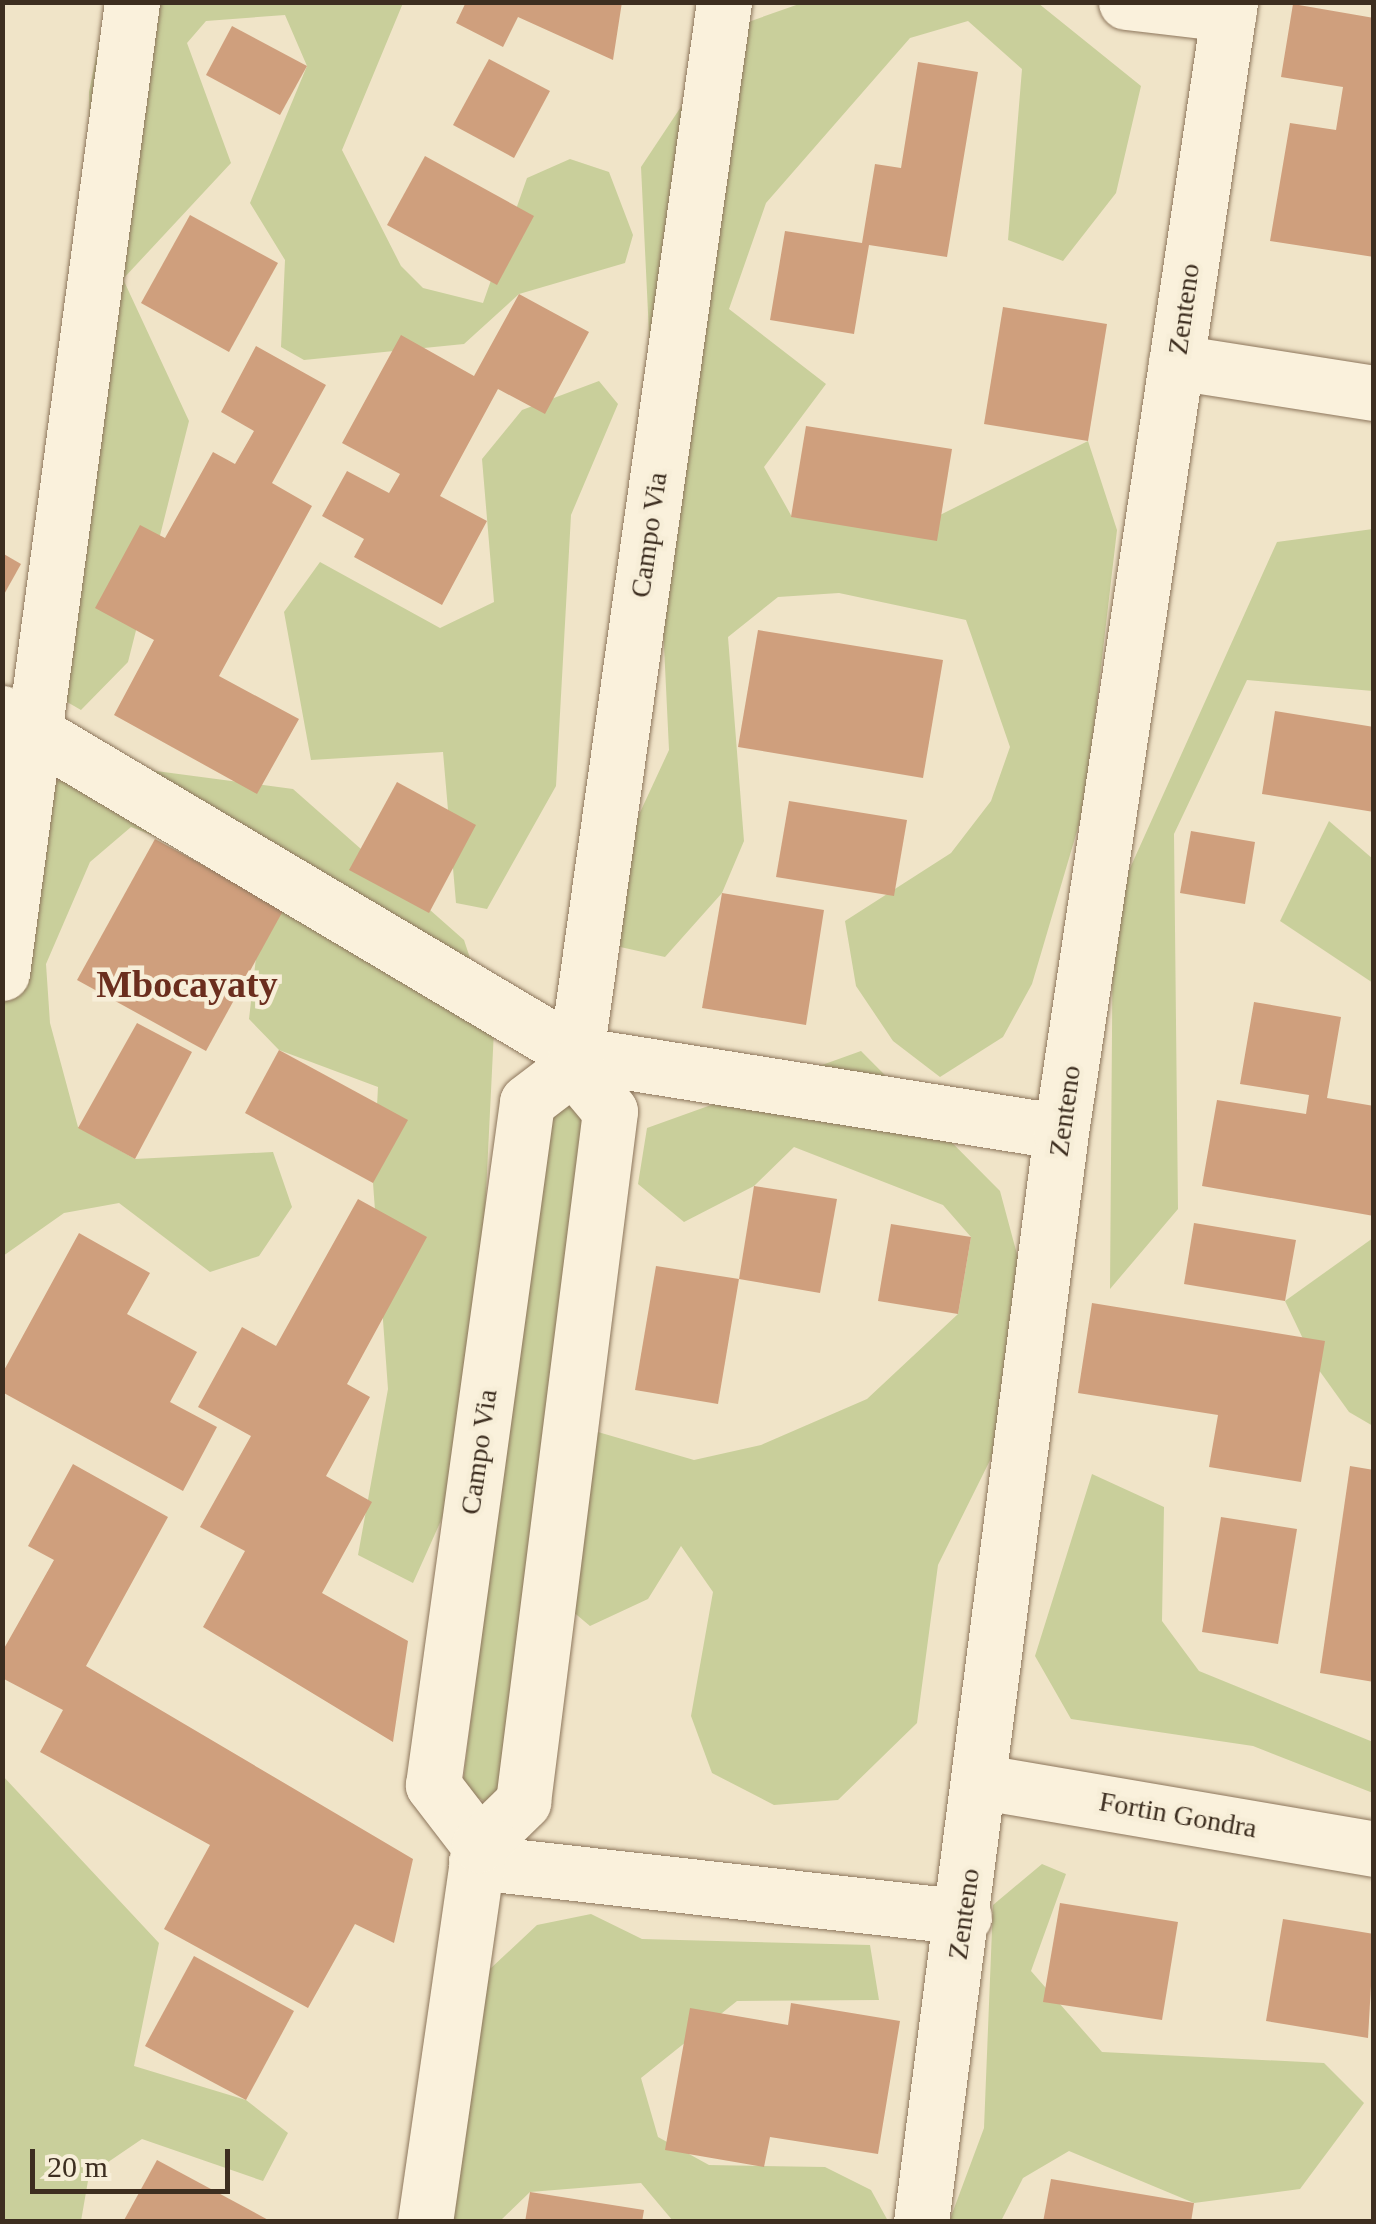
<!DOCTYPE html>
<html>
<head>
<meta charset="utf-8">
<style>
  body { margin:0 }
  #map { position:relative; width:1376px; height:2224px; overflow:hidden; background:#f0e4c8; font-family:Georgia,serif }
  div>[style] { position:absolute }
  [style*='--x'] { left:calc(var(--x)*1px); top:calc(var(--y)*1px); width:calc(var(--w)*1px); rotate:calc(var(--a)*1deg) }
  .green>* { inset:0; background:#c9cf9b }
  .building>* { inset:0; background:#cf9f7d }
  .roads { filter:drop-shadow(0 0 2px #8d765c) drop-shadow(0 0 2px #8d765c) }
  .minor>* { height:55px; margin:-27.5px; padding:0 27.5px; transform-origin:27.5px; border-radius:27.5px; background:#faf1dc }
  span { translate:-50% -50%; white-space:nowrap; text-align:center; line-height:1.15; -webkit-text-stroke:9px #f7eed8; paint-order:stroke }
  .street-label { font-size:28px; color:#3d2e20 }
  .district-label { font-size:38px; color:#6b2e1e; font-weight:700 }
  .frame { position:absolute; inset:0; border:5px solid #3d2e20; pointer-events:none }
  .scale { position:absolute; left:30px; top:2149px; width:200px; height:45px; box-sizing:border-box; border:5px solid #3d2e20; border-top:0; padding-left:12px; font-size:30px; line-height:35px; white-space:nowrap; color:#3d2e20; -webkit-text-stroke:8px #f7eed8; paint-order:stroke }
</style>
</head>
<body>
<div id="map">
  <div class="green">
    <div style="clip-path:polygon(107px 3px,403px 3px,342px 150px,401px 266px,423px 288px,483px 303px,527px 178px,570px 159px,609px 172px,633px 235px,625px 263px,519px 294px,464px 344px,304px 360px,281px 347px,285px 260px,250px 203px,307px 66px,285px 15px,206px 21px,187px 43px,231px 163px,123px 279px,189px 421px,128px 662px,81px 710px,55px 695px,95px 408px,89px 92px)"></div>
    <div style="clip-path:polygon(802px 3px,1038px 3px,1141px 86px,1116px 193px,1063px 261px,1008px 240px,1022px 69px,968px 21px,910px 38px,766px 203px,729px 309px,826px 384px,764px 467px,792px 517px,916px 527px,1088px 441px,1117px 530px,1085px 804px,1032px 984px,1003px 1037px,940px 1077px,893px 1041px,856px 986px,845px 921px,951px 853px,991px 801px,1010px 747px,966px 620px,839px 593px,778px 597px,728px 637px,744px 841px,722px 893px,665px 957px,607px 944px,604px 890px,669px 750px,641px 167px,734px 27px)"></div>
    <div style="clip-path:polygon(599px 381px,618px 404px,571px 515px,556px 786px,487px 909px,456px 903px,443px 752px,311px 760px,284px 612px,320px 562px,440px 628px,494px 602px,482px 459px,522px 410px)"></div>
    <div style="clip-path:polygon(1373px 529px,1373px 691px,1247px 680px,1174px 834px,1178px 1209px,1110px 1289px,1113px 906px,1277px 542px)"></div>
    <div style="clip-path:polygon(103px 764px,293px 789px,464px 940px,494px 1030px,478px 1356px,461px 1476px,413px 1583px,358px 1555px,388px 1389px,373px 1183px,378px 1087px,279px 1050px,249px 1019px,263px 896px,211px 858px,131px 827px,90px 862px,46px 964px,50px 1023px,78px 1127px,135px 1159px,273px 1152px,292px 1207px,259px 1256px,210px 1272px,119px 1203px,64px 1213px,3px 1256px,2px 857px,49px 784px)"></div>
    <div style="clip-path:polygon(1329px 821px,1373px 859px,1373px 983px,1280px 921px)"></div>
    <div style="clip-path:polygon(861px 1051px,1000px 1191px,1029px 1299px,1013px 1414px,938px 1565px,917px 1723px,838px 1800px,774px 1805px,712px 1773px,691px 1716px,713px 1592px,681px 1546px,648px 1599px,590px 1626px,546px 1589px,547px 1509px,598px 1432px,694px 1460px,761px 1445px,867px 1399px,958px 1314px,971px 1237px,943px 1205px,794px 1147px,754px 1186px,684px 1222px,638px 1184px,647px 1128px)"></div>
    <div style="clip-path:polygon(549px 1101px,586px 1106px,500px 1795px,490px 1804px,462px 1790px)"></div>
    <div style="clip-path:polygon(1373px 1238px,1373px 1426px,1349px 1412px,1316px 1366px,1285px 1301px)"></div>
    <div style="clip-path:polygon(1092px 1474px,1164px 1507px,1162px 1621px,1199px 1671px,1373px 1742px,1373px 1793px,1253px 1746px,1071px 1719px,1035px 1656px)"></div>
    <div style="clip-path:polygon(2px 1775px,159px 1943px,134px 2066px,246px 2100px,288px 2133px,263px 2181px,142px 2139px,89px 2175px,81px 2221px,3px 2221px)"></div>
    <div style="clip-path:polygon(1042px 1864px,1066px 1874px,1031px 1971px,1102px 2052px,1324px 2063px,1364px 2103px,1300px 2189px,1194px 2203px,1069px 2151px,1023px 2178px,1001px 2221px,949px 2222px,984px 2128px,993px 1905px)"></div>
    <div style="clip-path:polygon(591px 1914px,642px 1939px,870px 1945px,879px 2000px,737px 2001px,641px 2078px,658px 2137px,709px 2165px,825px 2167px,871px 2190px,888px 2221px,673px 2221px,641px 2183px,530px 2192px,500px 2221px,423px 2221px,475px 1983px,537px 1925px)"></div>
  </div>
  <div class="building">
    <div style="clip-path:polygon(466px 2px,622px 2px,613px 60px,518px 17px,503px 47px,456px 23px)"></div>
    <div style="clip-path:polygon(1293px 4px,1374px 18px,1374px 257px,1270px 241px,1290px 123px,1336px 130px,1343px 87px,1281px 77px)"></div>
    <div style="clip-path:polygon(232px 26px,307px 66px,280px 115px,206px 75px)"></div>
    <div style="clip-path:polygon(489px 59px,550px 91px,514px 158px,453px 125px)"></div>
    <div style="clip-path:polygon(918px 62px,978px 72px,947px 257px,869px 245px,854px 334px,770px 320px,785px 231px,862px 243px,875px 164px,901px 168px)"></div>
    <div style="clip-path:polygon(425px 156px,534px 216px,497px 285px,387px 225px)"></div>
    <div style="clip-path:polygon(190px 215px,278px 263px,229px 352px,141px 303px)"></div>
    <div style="clip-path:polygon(519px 294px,589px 332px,545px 414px,498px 389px,440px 496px,487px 521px,442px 605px,354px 557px,364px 539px,322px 516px,347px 471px,389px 493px,400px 474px,342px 443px,401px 335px,474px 376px)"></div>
    <div style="clip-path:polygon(1003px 307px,1107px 324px,1088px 441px,984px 424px)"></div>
    <div style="clip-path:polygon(256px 346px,326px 385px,272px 483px,312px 506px,219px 676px,299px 719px,257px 794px,114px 715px,154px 640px,95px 608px,140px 525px,165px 538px,213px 452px,235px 464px,254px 431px,221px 412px)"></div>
    <div style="clip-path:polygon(806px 426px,952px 449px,937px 541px,791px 517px)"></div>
    <div style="clip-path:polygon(2px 553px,21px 564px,2px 598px)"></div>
    <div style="clip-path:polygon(758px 630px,943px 660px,923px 778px,738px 747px)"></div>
    <div style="clip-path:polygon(1275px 711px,1374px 727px,1374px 812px,1262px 794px)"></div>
    <div style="clip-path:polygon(397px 782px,476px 825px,429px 913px,349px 870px)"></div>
    <div style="clip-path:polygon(789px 801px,907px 820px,894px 896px,776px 877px)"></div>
    <div style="clip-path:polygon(1191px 831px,1255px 842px,1245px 904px,1180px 893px)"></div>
    <div style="clip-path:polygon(155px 839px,284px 909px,206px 1051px,77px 980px)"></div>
    <div style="clip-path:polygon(722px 893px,824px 910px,806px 1025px,702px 1008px)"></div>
    <div style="clip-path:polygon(1254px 1002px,1341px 1017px,1327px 1098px,1374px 1106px,1374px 1216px,1202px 1186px,1217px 1100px,1306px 1114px,1309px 1095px,1240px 1084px)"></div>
    <div style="clip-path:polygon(137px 1023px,192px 1052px,135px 1159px,78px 1128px)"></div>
    <div style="clip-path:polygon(279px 1050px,408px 1120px,373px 1183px,245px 1113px)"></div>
    <div style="clip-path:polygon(754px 1186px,837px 1199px,820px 1293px,739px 1279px)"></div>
    <div style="clip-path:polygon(358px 1199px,427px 1237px,347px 1384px,370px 1397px,326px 1476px,372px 1502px,322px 1593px,408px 1641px,393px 1742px,203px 1627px,245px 1551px,200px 1527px,251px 1436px,198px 1407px,242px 1327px,276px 1346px)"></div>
    <div style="clip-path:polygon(1194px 1223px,1296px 1240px,1285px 1301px,1184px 1284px)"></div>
    <div style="clip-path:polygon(891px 1224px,971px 1237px,958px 1314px,878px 1301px)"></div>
    <div style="clip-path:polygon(79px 1233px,150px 1273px,127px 1314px,197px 1352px,170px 1402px,217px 1427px,183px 1491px,2px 1392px,2px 1374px)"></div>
    <div style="clip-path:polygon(656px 1266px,739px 1279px,718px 1404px,635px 1390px)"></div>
    <div style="clip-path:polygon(1092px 1303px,1325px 1341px,1301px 1482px,1209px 1467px,1218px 1415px,1078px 1393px)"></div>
    <div style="clip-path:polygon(73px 1464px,168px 1517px,86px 1666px,413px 1859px,394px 1943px,355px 1924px,308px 2008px,164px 1929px,210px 1845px,40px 1752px,63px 1710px,2px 1678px,2px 1652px,54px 1560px,28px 1546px)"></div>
    <div style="clip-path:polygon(1350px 1466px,1374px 1470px,1374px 1682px,1320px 1673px)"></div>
    <div style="clip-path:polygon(1221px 1517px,1297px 1529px,1278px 1644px,1202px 1632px)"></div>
    <div style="clip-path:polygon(1060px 1903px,1178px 1922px,1162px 2020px,1043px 2002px)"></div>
    <div style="clip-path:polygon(1283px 1919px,1374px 1934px,1368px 2038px,1266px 2021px)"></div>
    <div style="clip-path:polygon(194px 1956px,294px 2011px,246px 2100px,145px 2046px)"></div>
    <div style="clip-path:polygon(791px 2003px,900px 2021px,878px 2154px,770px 2137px,764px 2167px,665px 2150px,690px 2008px,788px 2025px)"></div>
    <div style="clip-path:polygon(157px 2160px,272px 2222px,123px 2222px)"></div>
    <div style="clip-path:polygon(1051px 2179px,1194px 2203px,1191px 2222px,1043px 2222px)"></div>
    <div style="clip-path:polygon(530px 2192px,644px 2210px,642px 2222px,525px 2222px)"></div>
  </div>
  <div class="roads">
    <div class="minor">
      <div style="--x:1126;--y:2;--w:103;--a:6.7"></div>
      <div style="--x:1176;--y:362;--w:200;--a:8.9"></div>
      <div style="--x:2;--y:713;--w:668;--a:30.71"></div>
      <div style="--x:576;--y:1054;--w:491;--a:9.1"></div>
      <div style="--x:2;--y:973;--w:980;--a:-82.37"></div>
      <div style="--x:983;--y:1782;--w:397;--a:9.7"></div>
      <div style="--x:479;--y:1845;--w:76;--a:-127.5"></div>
      <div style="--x:433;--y:1785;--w:689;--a:-82.16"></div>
      <div style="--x:527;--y:1102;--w:58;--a:-37.3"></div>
      <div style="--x:573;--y:1067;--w:13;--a:-77"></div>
      <div style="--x:576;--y:1054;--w:1062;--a:-81.99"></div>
      <div style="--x:476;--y:1862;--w:491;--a:6.4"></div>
      <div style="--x:425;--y:2222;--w:381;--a:-81.8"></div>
      <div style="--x:479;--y:1845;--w:62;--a:-44.3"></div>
      <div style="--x:523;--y:1802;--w:696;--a:-82.82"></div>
      <div style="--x:610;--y:1111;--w:57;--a:-130.1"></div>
      <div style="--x:921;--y:2222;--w:1099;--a:-82.68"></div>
      <div style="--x:1061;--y:1132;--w:1143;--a:-81.49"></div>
    </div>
  </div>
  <div class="street-label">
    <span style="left:1184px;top:309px;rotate:-82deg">Zenteno</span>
    <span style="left:649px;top:535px;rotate:-82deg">Campo Via</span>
    <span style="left:1065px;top:1111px;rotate:-82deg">Zenteno</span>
    <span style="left:479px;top:1452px;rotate:-82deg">Campo Via</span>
    <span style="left:1178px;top:1815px;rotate:10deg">Fortin Gondra</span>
    <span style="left:964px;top:1914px;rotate:-82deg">Zenteno</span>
  </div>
  <div class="district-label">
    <span style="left:187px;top:985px">Mbocayaty</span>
  </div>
  <div class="frame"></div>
  <div class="scale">20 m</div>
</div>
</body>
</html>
